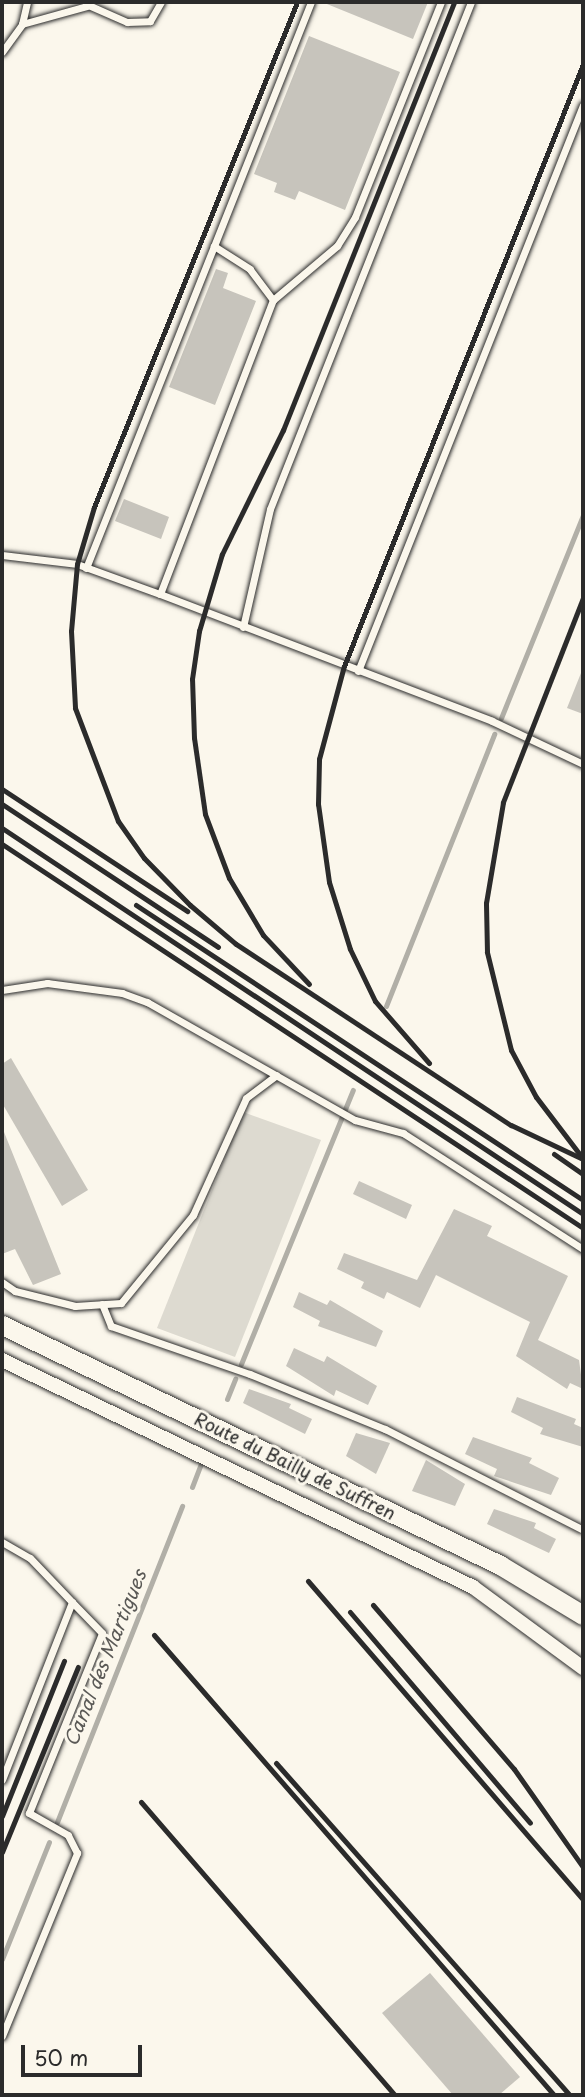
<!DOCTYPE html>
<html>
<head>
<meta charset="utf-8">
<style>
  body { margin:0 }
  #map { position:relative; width:585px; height:2097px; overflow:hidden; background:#fbf7ec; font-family:"Playpen Sans",sans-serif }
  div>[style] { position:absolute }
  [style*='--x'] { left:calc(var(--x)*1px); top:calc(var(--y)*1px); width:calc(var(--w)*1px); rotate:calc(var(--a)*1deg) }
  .green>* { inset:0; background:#dddad0 }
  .stream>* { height:5px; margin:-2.5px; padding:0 2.5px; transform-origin:2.5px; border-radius:2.5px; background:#b1afa7 }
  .building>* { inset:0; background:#c7c4bc }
  .roads { filter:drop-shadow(0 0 2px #2b2b2b) drop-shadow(0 0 2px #2b2b2b) }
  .service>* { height:7px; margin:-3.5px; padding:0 3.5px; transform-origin:3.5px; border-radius:3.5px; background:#fbf7ec }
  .minor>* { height:14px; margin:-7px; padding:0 7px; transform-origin:7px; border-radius:7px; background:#fbf7ec }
  .secondary>* { height:19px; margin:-9.5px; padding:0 9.5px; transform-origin:9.5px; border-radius:9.5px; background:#fbf7ec }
  .rail>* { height:5px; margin:-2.5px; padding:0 2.5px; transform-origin:2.5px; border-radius:2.5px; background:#2b2b2b }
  span { translate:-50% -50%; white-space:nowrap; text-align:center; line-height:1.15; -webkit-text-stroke:6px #fbf7ec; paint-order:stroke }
  .street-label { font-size:18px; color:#2b2b2b }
  .water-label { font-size:19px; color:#5a5956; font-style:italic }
  .frame { position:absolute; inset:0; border:4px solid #2b2b2b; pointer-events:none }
  .scale { position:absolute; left:21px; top:2045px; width:121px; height:32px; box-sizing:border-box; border:4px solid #2b2b2b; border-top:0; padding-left:9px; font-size:21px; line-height:24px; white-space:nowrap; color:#2b2b2b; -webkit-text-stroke:5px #fbf7ec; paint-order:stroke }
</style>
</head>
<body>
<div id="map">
  <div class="green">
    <div style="clip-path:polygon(243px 1112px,321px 1140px,235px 1357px,157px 1328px)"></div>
  </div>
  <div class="stream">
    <div style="--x:501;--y:718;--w:219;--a:-68"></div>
    <div style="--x:386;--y:1006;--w:293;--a:-68.3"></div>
    <div style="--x:241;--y:1364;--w:296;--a:-67.8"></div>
    <div style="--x:227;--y:1399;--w:22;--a:-68"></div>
    <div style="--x:192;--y:1487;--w:25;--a:-69"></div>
    <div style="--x:57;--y:1822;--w:340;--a:-68.4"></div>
    <div style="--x:2;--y:1959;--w:126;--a:-68.1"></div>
  </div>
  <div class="building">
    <div style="clip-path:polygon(322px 2px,428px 2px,413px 39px)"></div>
    <div style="clip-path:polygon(309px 36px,400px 72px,345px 210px,299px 191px,295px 200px,274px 192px,277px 183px,254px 174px)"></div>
    <div style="clip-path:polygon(216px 269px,228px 273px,223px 288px,256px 301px,215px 405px,169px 387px)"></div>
    <div style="clip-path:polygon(124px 499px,169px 517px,161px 539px,115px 521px)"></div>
    <div style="clip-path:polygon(583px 668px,583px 714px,567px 708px)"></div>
    <div style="clip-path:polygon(11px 1058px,88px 1190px,62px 1206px,2px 1103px,2px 1064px)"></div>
    <div style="clip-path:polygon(2px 1127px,61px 1274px,33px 1285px,15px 1249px,2px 1254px)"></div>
    <div style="clip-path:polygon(359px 1181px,412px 1205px,406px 1219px,353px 1194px)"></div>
    <div style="clip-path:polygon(454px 1209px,492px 1226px,487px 1236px,568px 1276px,538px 1340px,579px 1360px,583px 1389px,570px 1383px,567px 1389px,516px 1356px,530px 1322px,436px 1275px,420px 1308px,387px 1292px,384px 1299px,361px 1288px,364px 1282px,337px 1269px,344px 1253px,417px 1280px)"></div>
    <div style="clip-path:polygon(299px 1292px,327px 1305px,330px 1300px,383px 1331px,376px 1347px,318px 1326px,320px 1321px,293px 1307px)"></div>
    <div style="clip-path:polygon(294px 1348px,324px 1362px,327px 1356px,377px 1386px,368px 1405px,336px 1390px,334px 1396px,286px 1366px)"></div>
    <div style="clip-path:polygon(249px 1389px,291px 1404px,289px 1408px,312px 1419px,305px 1434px,243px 1403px)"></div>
    <div style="clip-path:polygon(517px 1397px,576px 1419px,574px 1424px,583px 1428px,583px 1447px,540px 1434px,543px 1428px,511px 1412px)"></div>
    <div style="clip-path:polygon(356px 1433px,390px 1443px,376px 1474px,346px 1456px)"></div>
    <div style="clip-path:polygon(473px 1437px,532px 1458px,529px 1463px,559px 1478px,551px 1495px,494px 1476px,497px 1469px,465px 1454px)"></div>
    <div style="clip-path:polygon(426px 1460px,465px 1484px,455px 1506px,412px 1491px)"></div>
    <div style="clip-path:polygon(494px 1509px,536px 1523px,534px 1528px,556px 1539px,549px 1553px,487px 1524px)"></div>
    <div style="clip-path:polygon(430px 1973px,520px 2077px,499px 2095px,453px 2095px,382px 2013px)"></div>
  </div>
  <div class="roads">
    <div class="service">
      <div style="--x:86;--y:4;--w:45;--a:23.7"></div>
      <div style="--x:127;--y:22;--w:23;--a:-2"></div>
      <div style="--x:150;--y:21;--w:22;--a:-60"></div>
      <div style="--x:22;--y:24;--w:23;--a:-77"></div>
      <div style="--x:2;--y:52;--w:34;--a:-54"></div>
      <div style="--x:22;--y:24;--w:67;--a:-15.5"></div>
      <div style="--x:273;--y:300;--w:84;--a:-40.2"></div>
      <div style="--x:337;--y:246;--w:34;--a:-58"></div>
      <div style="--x:355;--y:217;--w:232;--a:-68.2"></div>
      <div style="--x:2;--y:555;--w:76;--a:6.8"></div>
      <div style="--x:77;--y:564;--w:88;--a:19.9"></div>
      <div style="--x:160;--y:594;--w:355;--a:20.9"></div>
      <div style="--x:492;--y:721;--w:101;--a:25.3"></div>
      <div style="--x:86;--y:568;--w:609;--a:-68.32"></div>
      <div style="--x:160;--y:594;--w:315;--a:-69"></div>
      <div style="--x:273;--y:300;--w:39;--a:-127"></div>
      <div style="--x:250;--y:269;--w:43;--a:-147.4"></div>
      <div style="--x:243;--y:627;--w:121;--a:-77.1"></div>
      <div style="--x:270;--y:509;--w:545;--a:-68.37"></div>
      <div style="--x:358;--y:671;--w:609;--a:-68.32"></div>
      <div style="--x:2;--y:990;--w:46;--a:-8.8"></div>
      <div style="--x:47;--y:983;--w:76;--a:7.6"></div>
      <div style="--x:122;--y:993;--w:27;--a:20"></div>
      <div style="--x:147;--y:1002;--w:239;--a:29.6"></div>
      <div style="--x:355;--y:1120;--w:50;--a:15.2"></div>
      <div style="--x:403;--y:1133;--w:214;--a:32.8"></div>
      <div style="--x:2;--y:1282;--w:16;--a:35"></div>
      <div style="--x:15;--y:1291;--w:62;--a:14"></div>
      <div style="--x:75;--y:1306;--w:46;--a:-3.7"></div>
      <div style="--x:121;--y:1303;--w:114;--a:-50.7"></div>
      <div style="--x:193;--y:1215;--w:128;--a:-65.6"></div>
      <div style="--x:246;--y:1098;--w:38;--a:-37"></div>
      <div style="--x:102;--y:1304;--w:24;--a:68"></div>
      <div style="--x:111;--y:1326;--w:147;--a:19.1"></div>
      <div style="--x:250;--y:1374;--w:146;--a:22.2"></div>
      <div style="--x:385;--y:1429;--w:220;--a:27"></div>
      <div style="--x:2;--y:1542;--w:32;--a:30"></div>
      <div style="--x:30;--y:1558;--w:61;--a:46.3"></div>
      <div style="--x:72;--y:1602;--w:191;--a:111.5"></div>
      <div style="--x:2;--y:2036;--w:198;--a:-67.7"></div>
      <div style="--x:77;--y:1853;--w:20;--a:-117"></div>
      <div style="--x:68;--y:1835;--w:45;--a:-150.6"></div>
      <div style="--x:29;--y:1813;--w:194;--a:-67.9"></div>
      <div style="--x:102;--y:1633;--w:43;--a:-134.1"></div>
    </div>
    <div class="minor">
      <div style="--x:2;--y:1360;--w:523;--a:25.73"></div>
      <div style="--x:473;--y:1587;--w:137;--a:36.4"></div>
    </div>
    <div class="secondary">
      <div style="--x:2;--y:1325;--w:553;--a:25.73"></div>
      <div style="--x:500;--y:1565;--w:97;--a:31.1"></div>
    </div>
  </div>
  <div class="rail">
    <div style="--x:297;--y:2;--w:544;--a:111.9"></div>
    <div style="--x:94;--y:507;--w:59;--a:106.6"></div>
    <div style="--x:77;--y:564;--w:67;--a:95.1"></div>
    <div style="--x:71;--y:631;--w:77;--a:87"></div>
    <div style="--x:75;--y:708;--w:121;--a:69.2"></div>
    <div style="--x:118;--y:821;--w:45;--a:54.9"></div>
    <div style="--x:144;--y:858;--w:66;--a:45.6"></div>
    <div style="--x:190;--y:905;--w:60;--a:40.3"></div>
    <div style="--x:236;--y:944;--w:329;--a:33.4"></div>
    <div style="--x:511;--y:1125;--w:80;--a:25.3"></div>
    <div style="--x:2;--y:789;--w:222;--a:33.4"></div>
    <div style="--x:2;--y:804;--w:259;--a:33.5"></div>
    <div style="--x:2;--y:828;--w:698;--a:33.6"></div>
    <div style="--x:2;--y:844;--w:696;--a:33.46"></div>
    <div style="--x:136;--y:905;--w:536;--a:33.42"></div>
    <div style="--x:309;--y:984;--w:67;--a:-133.2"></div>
    <div style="--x:263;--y:935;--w:66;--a:-120.8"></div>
    <div style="--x:229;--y:878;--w:68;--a:-110.6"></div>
    <div style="--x:205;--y:814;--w:77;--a:-98.2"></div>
    <div style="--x:194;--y:738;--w:59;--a:-91.9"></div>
    <div style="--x:192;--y:679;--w:49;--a:-81.7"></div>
    <div style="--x:199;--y:631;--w:80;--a:-73.4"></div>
    <div style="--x:222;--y:554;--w:138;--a:-63.8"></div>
    <div style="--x:283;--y:430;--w:461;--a:-68.2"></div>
    <div style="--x:429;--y:1063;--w:82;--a:-131.1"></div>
    <div style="--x:375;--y:1001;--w:58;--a:-115.7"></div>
    <div style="--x:350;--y:949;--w:70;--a:-107.4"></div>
    <div style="--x:329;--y:882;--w:79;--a:-98"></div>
    <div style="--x:318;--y:804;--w:45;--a:-88.7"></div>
    <div style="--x:319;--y:759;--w:96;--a:-75"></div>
    <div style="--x:344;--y:666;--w:648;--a:-68.35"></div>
    <div style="--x:554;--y:1154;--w:35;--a:35"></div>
    <div style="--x:581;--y:1156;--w:74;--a:-127.3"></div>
    <div style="--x:536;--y:1097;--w:53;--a:-118"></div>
    <div style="--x:511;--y:1050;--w:101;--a:-103.8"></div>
    <div style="--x:487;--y:952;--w:49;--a:-91.2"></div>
    <div style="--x:486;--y:903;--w:102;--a:-80.4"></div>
    <div style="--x:503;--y:802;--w:219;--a:-68.6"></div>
    <div style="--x:308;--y:1581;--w:421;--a:49.2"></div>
    <div style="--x:373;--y:1605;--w:216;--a:49.3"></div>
    <div style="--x:514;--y:1769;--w:120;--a:54.9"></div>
    <div style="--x:350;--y:1612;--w:277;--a:49.5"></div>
    <div style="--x:154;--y:1635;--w:610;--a:48.99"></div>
    <div style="--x:276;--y:1763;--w:443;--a:48.5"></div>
    <div style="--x:141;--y:1802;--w:388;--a:49.1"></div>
    <div style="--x:2;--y:1816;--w:167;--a:-68.2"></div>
    <div style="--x:2;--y:1852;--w:200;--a:-67.7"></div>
  </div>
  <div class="street-label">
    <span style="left:295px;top:1466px;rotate:26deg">Route du Bailly de Suffren</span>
  </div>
  <div class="water-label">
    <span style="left:105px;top:1658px;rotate:-68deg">Canal des Martigues</span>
  </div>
  <div class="frame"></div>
  <div class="scale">50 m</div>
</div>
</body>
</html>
